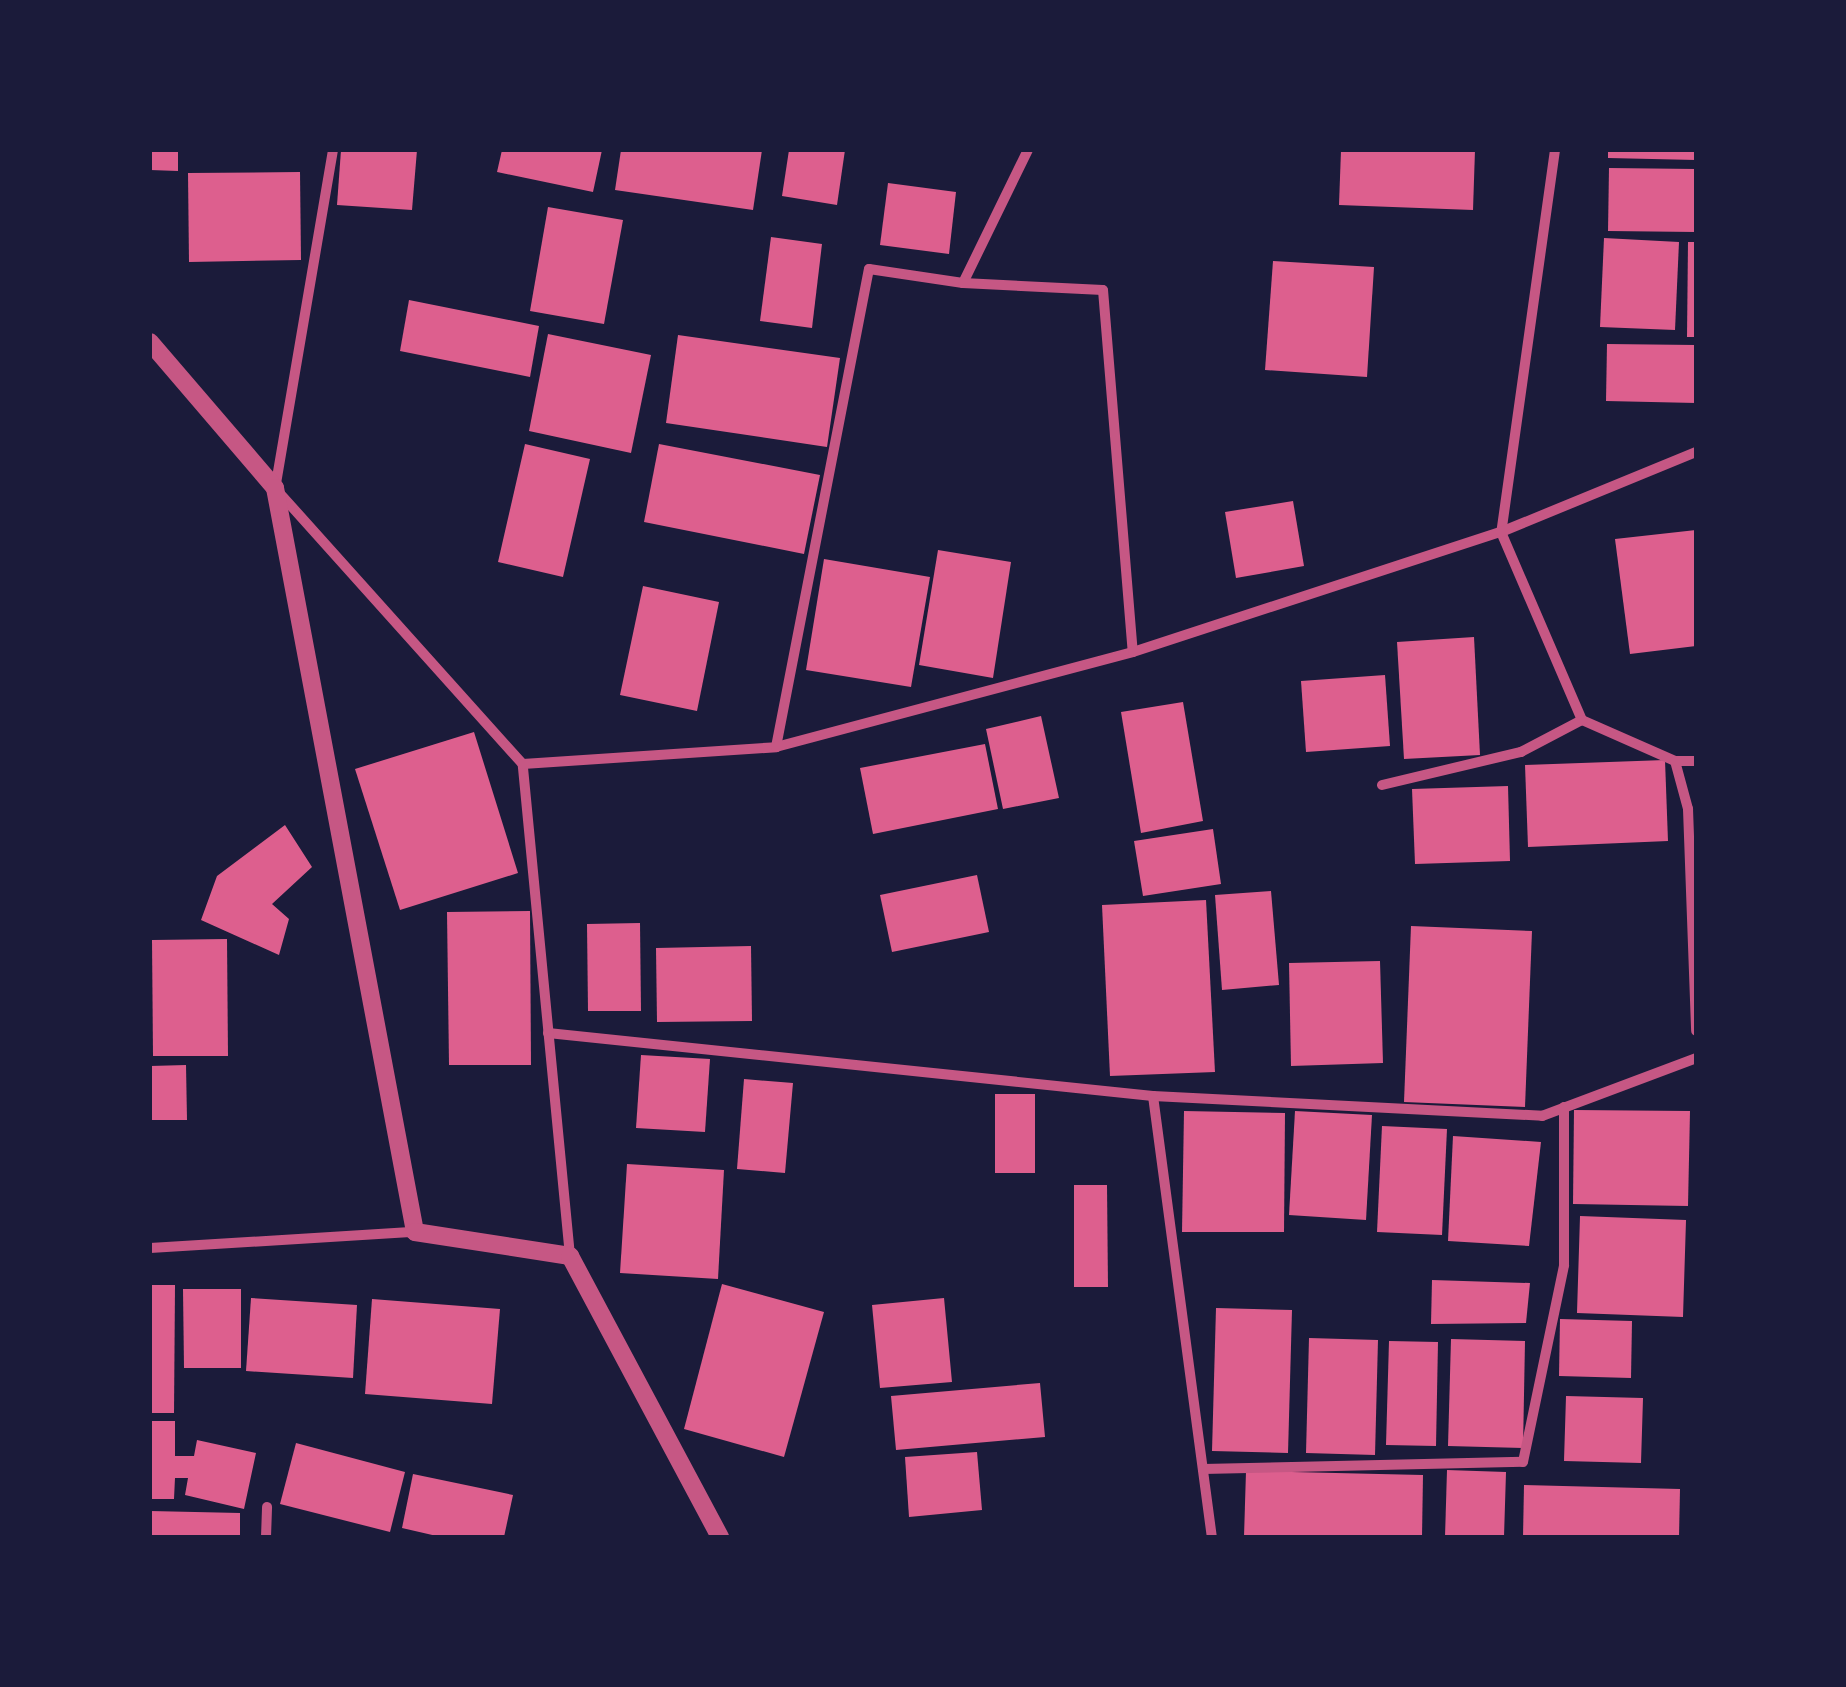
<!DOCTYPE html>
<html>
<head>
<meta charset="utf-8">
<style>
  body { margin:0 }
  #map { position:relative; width:1846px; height:1687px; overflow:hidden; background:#1b1b3a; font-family:Commissioner,sans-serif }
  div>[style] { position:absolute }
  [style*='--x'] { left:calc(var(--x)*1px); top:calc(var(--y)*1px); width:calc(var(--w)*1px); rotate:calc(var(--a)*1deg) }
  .building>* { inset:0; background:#dd5f8e }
  .minor>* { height:10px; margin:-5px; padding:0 5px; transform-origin:5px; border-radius:5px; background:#c65784 }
  .tertiary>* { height:18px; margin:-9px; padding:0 9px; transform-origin:9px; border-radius:9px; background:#c65784 }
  span { translate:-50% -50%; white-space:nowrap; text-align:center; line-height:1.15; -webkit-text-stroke:9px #1b1b3a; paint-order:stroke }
  .frame { position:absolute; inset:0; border:152px solid #1b1b3a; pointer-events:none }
</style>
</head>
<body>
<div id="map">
  <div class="building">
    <div style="clip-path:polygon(150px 150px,178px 150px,178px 171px,150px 170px)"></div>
    <div style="clip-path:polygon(341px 150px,417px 150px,412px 210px,337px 205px)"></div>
    <div style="clip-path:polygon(502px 150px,602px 150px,593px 192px,497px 172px)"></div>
    <div style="clip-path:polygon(621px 150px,762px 150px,753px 210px,615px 190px)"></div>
    <div style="clip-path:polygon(789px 150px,845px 150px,837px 205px,782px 196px)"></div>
    <div style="clip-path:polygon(1341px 150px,1475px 150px,1473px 210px,1339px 205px)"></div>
    <div style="clip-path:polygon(1608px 150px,1696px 150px,1696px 160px,1608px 158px)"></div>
    <div style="clip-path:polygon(1609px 168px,1696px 169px,1696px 232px,1608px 231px)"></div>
    <div style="clip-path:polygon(300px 172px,301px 260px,189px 262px,188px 173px)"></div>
    <div style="clip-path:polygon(888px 183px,956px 192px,949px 254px,880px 245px)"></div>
    <div style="clip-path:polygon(548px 207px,623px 220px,604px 324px,530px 311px)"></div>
    <div style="clip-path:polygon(771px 237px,822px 244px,812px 328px,760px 321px)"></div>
    <div style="clip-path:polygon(1604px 238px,1679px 242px,1675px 330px,1600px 327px)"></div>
    <div style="clip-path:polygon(1688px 242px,1696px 242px,1696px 337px,1687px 337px)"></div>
    <div style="clip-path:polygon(1273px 261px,1374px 267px,1367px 377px,1265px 370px)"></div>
    <div style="clip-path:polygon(409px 300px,539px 326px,530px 377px,400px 351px)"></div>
    <div style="clip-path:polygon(548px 334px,651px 355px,631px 453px,529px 431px)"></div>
    <div style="clip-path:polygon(678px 335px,840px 358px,827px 447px,666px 423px)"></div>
    <div style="clip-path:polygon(1607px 344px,1696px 345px,1696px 403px,1606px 401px)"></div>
    <div style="clip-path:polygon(525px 444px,590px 459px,563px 577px,498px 562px)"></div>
    <div style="clip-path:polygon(659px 444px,820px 475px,804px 554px,644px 522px)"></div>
    <div style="clip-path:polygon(1293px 501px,1304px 566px,1236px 578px,1225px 512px)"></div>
    <div style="clip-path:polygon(1696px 530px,1696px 646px,1630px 654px,1615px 539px)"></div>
    <div style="clip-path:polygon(938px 550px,1011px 562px,993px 678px,919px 665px)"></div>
    <div style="clip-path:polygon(824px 559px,930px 577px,911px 687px,806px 670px)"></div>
    <div style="clip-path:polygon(643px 586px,719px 602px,697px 711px,620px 695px)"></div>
    <div style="clip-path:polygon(1474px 637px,1480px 755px,1404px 759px,1397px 642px)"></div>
    <div style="clip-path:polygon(1385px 675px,1390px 746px,1306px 752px,1301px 681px)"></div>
    <div style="clip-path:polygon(1183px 702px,1203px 821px,1141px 833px,1121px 712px)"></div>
    <div style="clip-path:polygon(1041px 716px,1059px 798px,1003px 809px,986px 729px)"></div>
    <div style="clip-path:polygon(474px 732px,518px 873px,400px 910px,355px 769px)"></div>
    <div style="clip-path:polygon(985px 744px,998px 809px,873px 834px,860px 768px)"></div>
    <div style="clip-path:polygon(1665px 760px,1668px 841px,1528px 847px,1525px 765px)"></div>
    <div style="clip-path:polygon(1508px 786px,1510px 861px,1415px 864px,1412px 789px)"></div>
    <div style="clip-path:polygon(285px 825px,312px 867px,272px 904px,289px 919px,279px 955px,201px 920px,217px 876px)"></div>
    <div style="clip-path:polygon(1213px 829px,1221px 884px,1143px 896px,1134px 841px)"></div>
    <div style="clip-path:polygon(977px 875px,989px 932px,892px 952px,880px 895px)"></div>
    <div style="clip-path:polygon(1271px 891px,1279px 985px,1222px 990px,1215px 895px)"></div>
    <div style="clip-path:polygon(1206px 900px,1215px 1072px,1110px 1076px,1102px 905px)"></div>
    <div style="clip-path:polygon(530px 911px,531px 1065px,449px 1065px,447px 912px)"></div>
    <div style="clip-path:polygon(640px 923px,641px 1011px,588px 1011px,587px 924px)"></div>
    <div style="clip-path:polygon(1411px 926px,1532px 931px,1525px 1107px,1404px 1102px)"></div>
    <div style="clip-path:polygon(227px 939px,228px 1056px,153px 1056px,152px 940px)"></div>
    <div style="clip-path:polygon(751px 946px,752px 1021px,657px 1022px,656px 948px)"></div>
    <div style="clip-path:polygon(1380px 961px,1383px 1063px,1291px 1066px,1289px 963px)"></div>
    <div style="clip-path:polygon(641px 1055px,710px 1059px,705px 1132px,636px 1128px)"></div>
    <div style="clip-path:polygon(186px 1065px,187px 1120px,150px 1120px,150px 1066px)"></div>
    <div style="clip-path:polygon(744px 1079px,793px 1083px,785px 1173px,737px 1169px)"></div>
    <div style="clip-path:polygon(995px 1094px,1035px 1094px,1035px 1173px,995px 1173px)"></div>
    <div style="clip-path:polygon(1574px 1110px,1690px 1111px,1688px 1206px,1573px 1204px)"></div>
    <div style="clip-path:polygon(1184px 1111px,1285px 1113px,1284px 1232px,1182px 1232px)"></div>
    <div style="clip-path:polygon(1295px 1111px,1372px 1115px,1366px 1220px,1289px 1215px)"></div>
    <div style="clip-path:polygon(1382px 1126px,1447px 1129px,1442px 1235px,1377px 1232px)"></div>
    <div style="clip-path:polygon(1453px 1136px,1541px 1142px,1529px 1246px,1448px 1241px)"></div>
    <div style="clip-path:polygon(627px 1164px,724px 1170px,718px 1279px,620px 1273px)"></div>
    <div style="clip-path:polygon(1074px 1185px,1107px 1185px,1108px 1287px,1074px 1287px)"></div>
    <div style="clip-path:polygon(1580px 1216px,1686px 1220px,1683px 1317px,1577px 1313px)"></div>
    <div style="clip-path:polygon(1432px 1280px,1530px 1283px,1526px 1323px,1431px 1324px)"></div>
    <div style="clip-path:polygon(722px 1284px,824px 1312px,784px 1457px,684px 1429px)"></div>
    <div style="clip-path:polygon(150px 1285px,175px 1285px,174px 1413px,150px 1413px)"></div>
    <div style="clip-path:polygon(183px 1289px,241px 1289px,241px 1368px,184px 1368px)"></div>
    <div style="clip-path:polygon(251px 1298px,357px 1305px,353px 1378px,246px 1371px)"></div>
    <div style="clip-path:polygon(944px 1298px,952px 1382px,880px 1388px,872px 1305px)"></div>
    <div style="clip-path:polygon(372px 1299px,500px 1309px,492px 1404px,365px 1394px)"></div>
    <div style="clip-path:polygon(1216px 1308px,1292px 1310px,1288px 1453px,1212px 1451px)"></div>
    <div style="clip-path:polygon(1560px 1319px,1632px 1321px,1631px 1378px,1559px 1376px)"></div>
    <div style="clip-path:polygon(1309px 1338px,1378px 1340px,1375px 1455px,1306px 1453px)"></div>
    <div style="clip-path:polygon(1451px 1339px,1525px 1341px,1523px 1448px,1448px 1446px)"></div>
    <div style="clip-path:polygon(1389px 1341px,1438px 1342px,1436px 1446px,1386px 1445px)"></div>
    <div style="clip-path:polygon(1040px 1383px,1045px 1437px,896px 1450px,891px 1396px)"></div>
    <div style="clip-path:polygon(1566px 1396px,1643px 1398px,1641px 1463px,1564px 1461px)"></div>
    <div style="clip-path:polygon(150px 1421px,175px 1421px,175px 1456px,194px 1456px,197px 1440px,256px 1453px,244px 1509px,185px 1495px,188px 1478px,175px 1478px,174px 1499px,150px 1499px)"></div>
    <div style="clip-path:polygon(296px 1443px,405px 1472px,390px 1532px,280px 1504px)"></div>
    <div style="clip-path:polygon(977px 1452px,982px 1510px,909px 1517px,905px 1457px)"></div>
    <div style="clip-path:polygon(1447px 1470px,1506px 1472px,1504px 1537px,1445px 1537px)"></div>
    <div style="clip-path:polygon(1246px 1471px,1423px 1475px,1422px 1537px,1244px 1537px)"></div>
    <div style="clip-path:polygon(413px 1474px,513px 1495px,504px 1537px,441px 1537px,402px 1528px)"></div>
    <div style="clip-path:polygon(1524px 1485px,1680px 1489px,1679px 1537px,1523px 1537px)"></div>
    <div style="clip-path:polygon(150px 1511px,240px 1513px,240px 1537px,150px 1537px)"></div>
  </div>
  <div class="minor">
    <div style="--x:333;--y:150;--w:343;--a:99.7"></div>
    <div style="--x:275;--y:488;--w:371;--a:48.1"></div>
    <div style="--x:1555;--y:150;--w:386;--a:98"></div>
    <div style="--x:1501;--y:532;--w:205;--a:66.7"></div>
    <div style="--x:1582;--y:720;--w:102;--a:23.8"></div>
    <div style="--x:1675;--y:761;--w:50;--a:74.8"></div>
    <div style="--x:1688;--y:809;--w:222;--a:87.9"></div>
    <div style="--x:963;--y:283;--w:148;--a:-64"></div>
    <div style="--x:776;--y:747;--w:487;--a:-79"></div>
    <div style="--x:869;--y:269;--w:95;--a:8.5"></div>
    <div style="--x:963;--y:283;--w:140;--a:2.9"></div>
    <div style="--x:1103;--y:290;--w:363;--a:85.3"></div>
    <div style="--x:1675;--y:761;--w:21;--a:0"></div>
    <div style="--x:1382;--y:785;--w:143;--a:-13.4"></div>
    <div style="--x:1521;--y:752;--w:69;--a:-27.7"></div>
    <div style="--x:548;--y:1033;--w:608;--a:5.94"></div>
    <div style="--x:1153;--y:1096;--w:390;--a:2.9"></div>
    <div style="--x:1542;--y:1116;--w:165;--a:-20.6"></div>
    <div style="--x:1153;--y:1096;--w:445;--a:82.4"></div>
    <div style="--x:150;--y:1248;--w:265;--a:-3.5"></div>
    <div style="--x:570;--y:1256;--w:494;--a:-95.5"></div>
    <div style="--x:523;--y:764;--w:254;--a:-3.8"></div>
    <div style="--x:776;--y:747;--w:369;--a:-14.9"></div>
    <div style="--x:1133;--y:652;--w:387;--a:-18.1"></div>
    <div style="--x:1501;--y:532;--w:211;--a:-22.3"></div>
    <div style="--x:1203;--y:1469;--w:320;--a:-1.3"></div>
    <div style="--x:1523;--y:1462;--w:201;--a:-78.2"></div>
    <div style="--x:1564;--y:1265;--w:158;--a:-90"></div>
    <div style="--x:266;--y:1537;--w:30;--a:-88"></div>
  </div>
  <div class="tertiary">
    <div style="--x:150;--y:342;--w:192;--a:49.4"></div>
    <div style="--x:275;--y:488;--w:757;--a:79.34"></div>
    <div style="--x:415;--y:1232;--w:157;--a:8.8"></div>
    <div style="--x:570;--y:1256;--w:319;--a:61.9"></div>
  </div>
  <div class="frame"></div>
</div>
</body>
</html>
